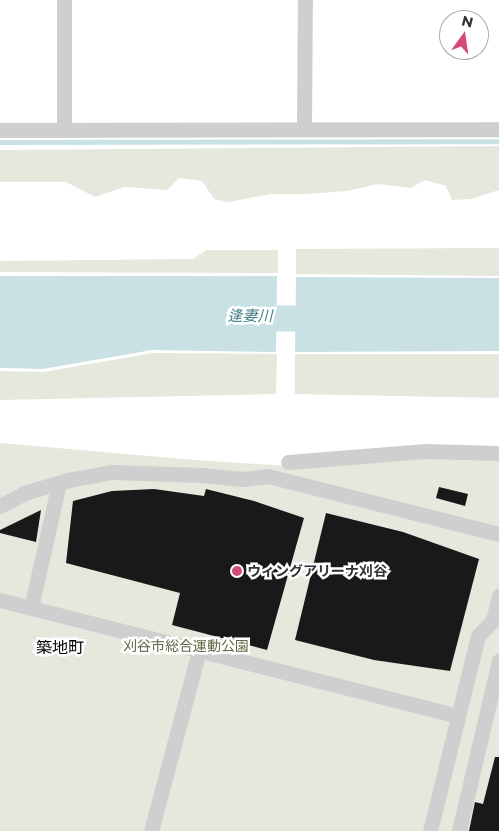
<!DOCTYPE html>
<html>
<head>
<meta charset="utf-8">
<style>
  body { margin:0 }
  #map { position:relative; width:499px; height:831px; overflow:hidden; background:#fff; font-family:Montserrat,"Noto Sans JP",sans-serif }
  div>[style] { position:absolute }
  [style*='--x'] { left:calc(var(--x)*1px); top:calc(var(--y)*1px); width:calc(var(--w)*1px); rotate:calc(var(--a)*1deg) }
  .green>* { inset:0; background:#e5e8dc }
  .water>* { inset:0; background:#c9e1e4 }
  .stream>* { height:4.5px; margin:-2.25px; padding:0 2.25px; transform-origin:2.25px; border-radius:2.25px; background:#c9e1e4 }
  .river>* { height:26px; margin:-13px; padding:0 13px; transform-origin:13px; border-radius:13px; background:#c9e1e4 }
  .building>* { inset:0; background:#191919 }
  .minor>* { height:15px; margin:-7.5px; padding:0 7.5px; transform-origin:7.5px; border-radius:7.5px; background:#cfcfcf }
  .dots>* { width:14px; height:14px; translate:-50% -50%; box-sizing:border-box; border:2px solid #fff; border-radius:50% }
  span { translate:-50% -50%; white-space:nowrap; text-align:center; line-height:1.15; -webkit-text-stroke:5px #fff; paint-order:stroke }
  .poi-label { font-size:14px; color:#323232; font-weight:700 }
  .left { translate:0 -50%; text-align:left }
  .park-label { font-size:14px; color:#606943 }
  .water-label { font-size:15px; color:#457f86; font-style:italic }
  .quarter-label { font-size:16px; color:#000 }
  .north { position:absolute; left:439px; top:10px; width:50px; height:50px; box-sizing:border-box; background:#fff; border:1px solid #adadad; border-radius:50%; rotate:14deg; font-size:14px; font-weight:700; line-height:20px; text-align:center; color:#323232 }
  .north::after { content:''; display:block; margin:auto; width:18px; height:22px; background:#d34a7b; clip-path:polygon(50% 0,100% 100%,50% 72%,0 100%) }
</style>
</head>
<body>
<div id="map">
  <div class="green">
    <div style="clip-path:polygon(499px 146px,499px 190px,471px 199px,452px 200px,446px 186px,425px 180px,411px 188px,378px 184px,347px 191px,308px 194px,271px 194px,229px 202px,214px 199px,202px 181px,179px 178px,167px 190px,124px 187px,95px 197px,66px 182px,0 182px,0 150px)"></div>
    <div style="clip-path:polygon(499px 248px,499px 276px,296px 274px,296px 249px)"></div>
    <div style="clip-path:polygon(206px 250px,278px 250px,278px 273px,0 272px,0 261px,193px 259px)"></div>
    <div style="clip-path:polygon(153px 353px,277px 354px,276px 394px,0 400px,0 371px,43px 372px)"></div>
    <div style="clip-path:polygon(295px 354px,499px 354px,499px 398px,295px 394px)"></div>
    <div style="clip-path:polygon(0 443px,195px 460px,287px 466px,423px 456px,499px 454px,499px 831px,0 831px)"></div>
  </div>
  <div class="water">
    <div style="clip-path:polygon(0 276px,277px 276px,276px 352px,152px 350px,43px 369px,0 368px)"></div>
    <div style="clip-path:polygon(296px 277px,499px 278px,499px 351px,295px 352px)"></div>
  </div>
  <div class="stream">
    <div style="--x:0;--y:142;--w:499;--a:-0.1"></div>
  </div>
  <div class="river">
    <div style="--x:242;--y:318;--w:89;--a:0.6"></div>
  </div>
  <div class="building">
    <div style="clip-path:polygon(439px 487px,468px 494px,465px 506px,436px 498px)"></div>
    <div style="clip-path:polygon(154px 489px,204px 496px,206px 489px,254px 501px,304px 518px,267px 650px,172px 625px,180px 593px,66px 563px,73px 501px,112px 491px)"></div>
    <div style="clip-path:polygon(41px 510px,36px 542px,0 533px,0 530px)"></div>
    <div style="clip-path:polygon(326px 513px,403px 532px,479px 559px,450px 671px,374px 660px,295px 640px)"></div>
    <div style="clip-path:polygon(495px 757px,499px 757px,499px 831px,469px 831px,475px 802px,483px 804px)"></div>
  </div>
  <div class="minor">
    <div style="--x:64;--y:129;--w:129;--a:-90"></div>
    <div style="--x:304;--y:129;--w:129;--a:-89.6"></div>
    <div style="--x:0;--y:130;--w:499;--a:-0.1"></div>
    <div style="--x:288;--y:462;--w:138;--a:-4.6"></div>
    <div style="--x:426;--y:451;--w:73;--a:1.6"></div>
    <div style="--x:0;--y:506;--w:27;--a:-28"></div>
    <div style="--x:24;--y:493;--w:46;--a:-16.5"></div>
    <div style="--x:68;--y:480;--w:45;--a:-10.3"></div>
    <div style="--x:112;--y:472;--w:89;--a:1.9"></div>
    <div style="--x:201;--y:475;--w:42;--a:5.4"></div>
    <div style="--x:243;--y:479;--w:25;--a:-7"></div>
    <div style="--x:268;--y:476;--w:238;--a:14.1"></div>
    <div style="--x:0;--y:600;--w:472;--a:14.2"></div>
    <div style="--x:31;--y:608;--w:128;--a:-77.4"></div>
    <div style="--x:151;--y:831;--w:186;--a:-75.1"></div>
    <div style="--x:430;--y:831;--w:201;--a:-76.2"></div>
    <div style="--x:478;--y:636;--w:22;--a:-47"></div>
    <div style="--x:493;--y:620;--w:25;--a:-76"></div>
    <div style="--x:459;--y:831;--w:175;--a:-76.8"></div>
  </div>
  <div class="dots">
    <div style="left:237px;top:571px;background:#d34a7b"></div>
  </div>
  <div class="poi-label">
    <span class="left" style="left:247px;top:571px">ウィングアリーナ刈谷</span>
  </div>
  <div class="park-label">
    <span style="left:186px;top:646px">刈谷市総合運動公園</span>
  </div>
  <div class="water-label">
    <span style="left:250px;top:316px">逢妻川</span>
  </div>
  <div class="quarter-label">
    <span style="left:60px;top:648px">築地町</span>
  </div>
  <div class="north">N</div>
</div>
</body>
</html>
